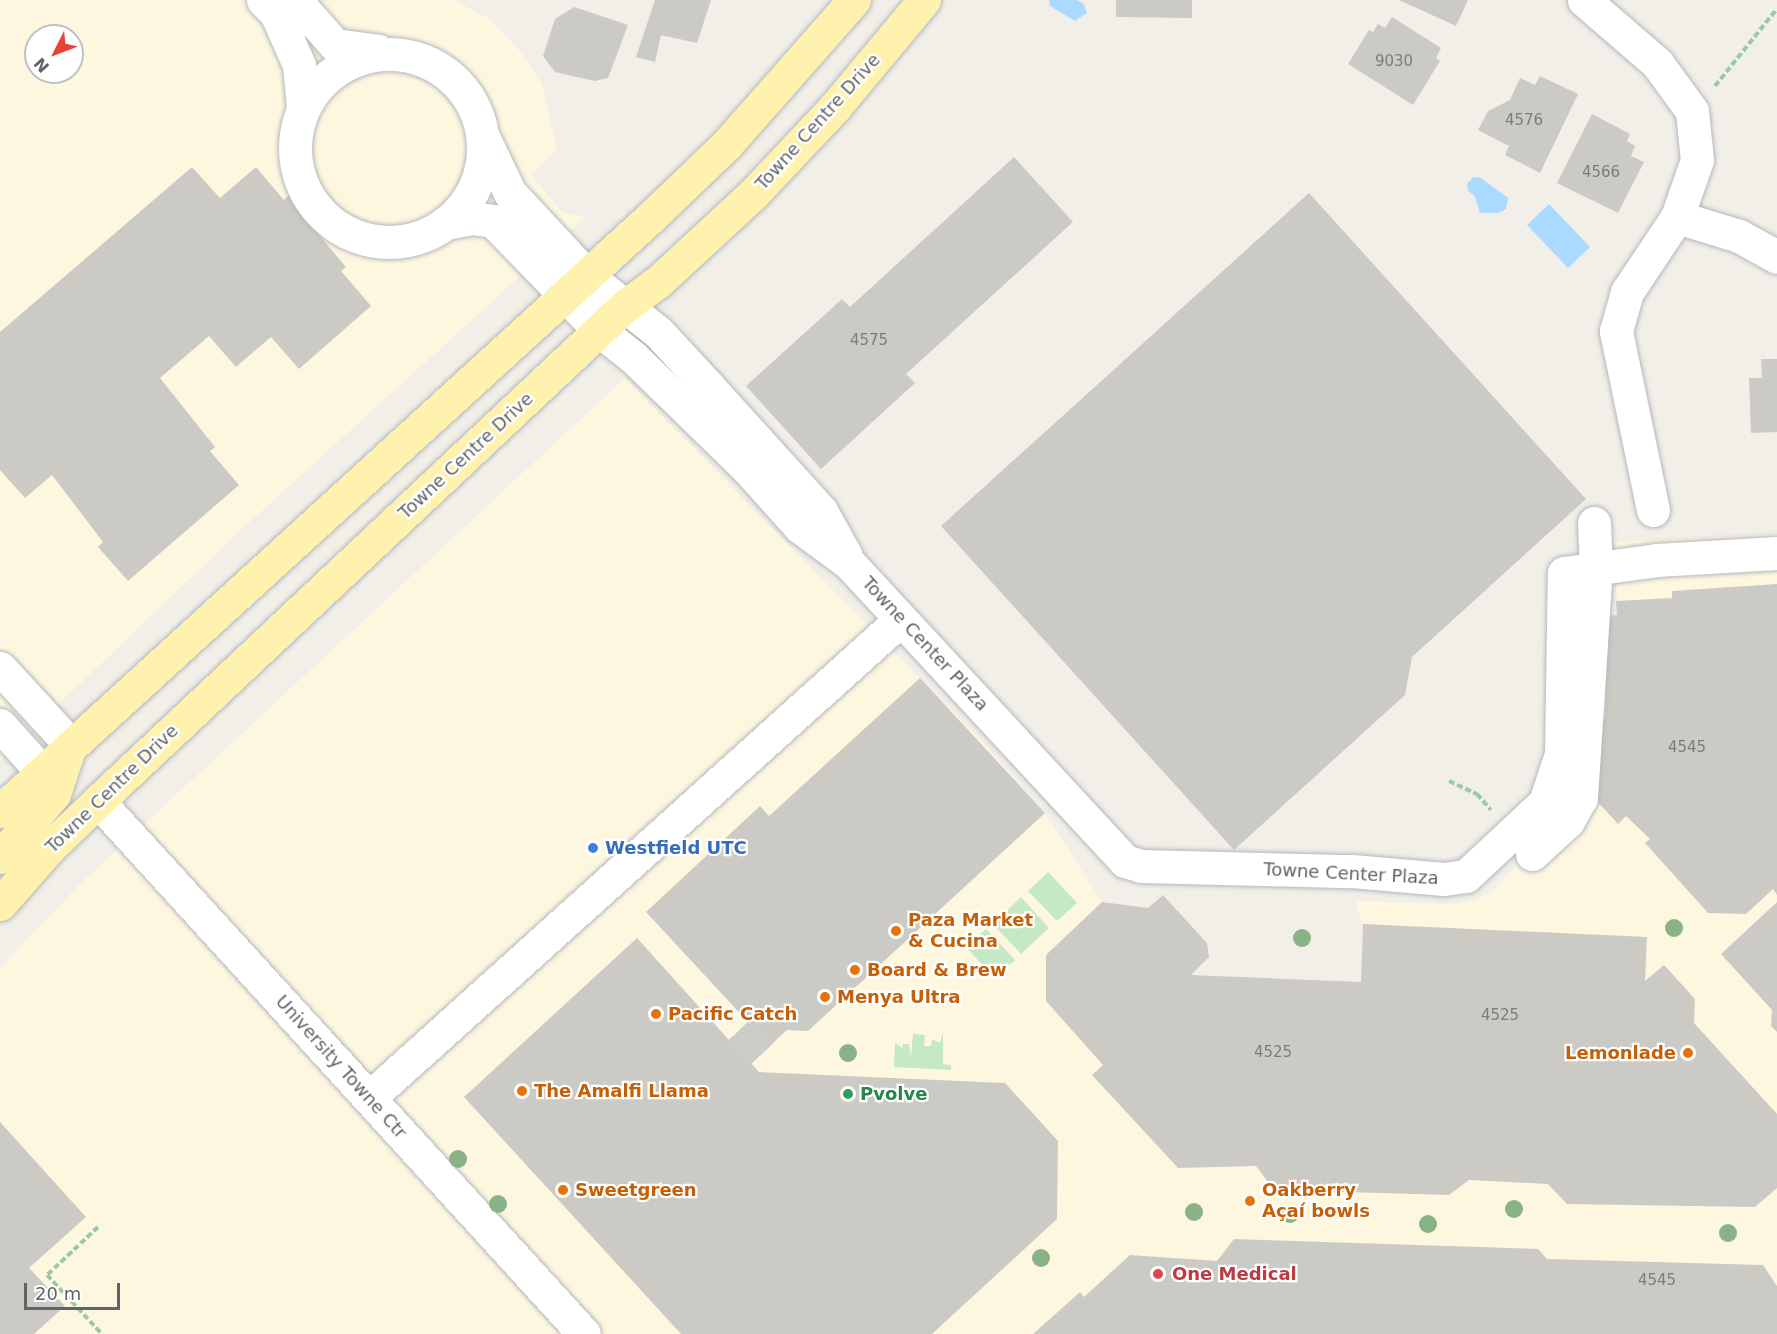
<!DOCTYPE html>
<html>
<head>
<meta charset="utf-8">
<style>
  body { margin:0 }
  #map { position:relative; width:1777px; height:1334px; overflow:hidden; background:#f1efe8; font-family:"DejaVu Sans",sans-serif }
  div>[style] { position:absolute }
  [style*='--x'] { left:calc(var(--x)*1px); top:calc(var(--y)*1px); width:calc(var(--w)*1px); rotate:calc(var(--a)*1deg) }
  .commercial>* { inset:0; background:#fef7e0 }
  .green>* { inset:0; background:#c5e8c5 }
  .water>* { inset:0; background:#aadaff }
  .building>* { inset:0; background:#cccac5 }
  .minor-tunnel>* { height:33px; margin-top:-16.5px; transform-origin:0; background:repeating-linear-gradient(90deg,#ccccc8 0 33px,transparent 0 49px) }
  .path>* { height:4px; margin-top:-2px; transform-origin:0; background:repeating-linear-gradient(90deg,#9cc7a9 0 6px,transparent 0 9px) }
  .roads { filter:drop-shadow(0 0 2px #b5b8bc) drop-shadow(0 0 2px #b5b8bc) }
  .minor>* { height:33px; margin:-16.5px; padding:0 16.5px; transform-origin:16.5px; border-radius:16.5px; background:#fff }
  .minor>.ring { margin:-16.5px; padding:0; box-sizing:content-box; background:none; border:33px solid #fff; border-radius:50% }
  .major>* { height:33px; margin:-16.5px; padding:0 16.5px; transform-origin:16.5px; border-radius:16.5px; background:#fff2af }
  .trees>* { width:18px; height:18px; margin:-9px; border-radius:50%; background:#89b387 }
  .dots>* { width:16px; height:16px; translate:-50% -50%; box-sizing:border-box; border:3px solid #fff; border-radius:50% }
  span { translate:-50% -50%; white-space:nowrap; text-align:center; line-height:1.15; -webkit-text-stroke:4.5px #fff; paint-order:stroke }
  .number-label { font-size:15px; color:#7a7d7f }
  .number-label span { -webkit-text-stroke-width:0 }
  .street-label { font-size:18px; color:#5f6368 }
  .shop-label { font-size:18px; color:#366cbe; font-weight:700 }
  .left { translate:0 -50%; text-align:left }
  .food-label { font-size:18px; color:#c56008; font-weight:700 }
  .right { translate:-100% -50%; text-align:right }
  .leisure-label { font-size:18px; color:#27864d; font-weight:700 }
  .health-label { font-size:18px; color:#be3a42; font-weight:700 }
  .north { position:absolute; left:24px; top:24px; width:60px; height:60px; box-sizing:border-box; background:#fff; border:2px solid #bfc1c3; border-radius:50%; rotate:228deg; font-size:16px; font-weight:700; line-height:24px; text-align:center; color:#5f6368 }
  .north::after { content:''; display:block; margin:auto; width:21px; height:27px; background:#ea4335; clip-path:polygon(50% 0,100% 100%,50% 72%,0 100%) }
  .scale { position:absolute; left:24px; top:1283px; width:96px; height:27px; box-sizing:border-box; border:3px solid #5f6368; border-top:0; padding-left:8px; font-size:18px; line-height:21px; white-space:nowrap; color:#5f6368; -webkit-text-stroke:4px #fff; paint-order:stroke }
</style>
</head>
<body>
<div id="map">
  <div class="commercial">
    <div style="clip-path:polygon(evenodd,0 0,301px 0,309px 9px,329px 0,454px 0,491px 20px,526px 58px,542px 85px,557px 149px,531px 175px,561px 211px,584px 218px,244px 527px,0 760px,0 0,36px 36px,72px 36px,72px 72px,36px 72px,36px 36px)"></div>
    <div style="clip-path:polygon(625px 378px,982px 742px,1045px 813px,1102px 902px,1148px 908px,1163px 895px,1207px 943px,1209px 957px,1192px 975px,1361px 982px,1363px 924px,1355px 901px,1449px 904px,1476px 900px,1495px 889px,1585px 788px,1605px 718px,1609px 616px,1617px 615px,1615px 542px,1777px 534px,1777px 1334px,0 1334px,0 968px,81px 883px)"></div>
  </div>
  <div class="green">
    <div style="clip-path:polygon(1048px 872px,1077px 903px,1057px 921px,1028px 891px)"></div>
    <div style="clip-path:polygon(1021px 897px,1049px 928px,1021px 954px,993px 924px)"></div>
    <div style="clip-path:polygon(986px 929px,1015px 960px,994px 978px,966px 947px)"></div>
    <div style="clip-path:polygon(943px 1032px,943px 1064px,951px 1065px,951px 1070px,894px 1067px,895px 1043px,903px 1048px,903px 1044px,909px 1044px,911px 1057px,913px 1034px,925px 1035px,924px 1046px,931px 1046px,932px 1039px,940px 1043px)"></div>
  </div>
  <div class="water">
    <div style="clip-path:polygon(1049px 0,1077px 0,1084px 4px,1087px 13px,1075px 21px,1050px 6px)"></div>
    <div style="clip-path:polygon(1473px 177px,1481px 178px,1508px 198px,1506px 209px,1498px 213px,1480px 213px,1475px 197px,1468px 190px,1467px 184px)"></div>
    <div style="clip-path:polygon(1549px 204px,1590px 247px,1568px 268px,1527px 225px)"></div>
  </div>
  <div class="building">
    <div style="clip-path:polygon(655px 0,711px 0,697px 43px,661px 35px,655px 62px,636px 57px)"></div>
    <div style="clip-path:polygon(1116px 0,1192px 0,1192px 18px,1116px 17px)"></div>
    <div style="clip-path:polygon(1399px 0,1468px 0,1456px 26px)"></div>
    <div style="clip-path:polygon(574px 7px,628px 25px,608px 78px,595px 81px,555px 72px,543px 56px,555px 19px)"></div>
    <div style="clip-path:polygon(1392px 17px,1441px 48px,1436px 58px,1440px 61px,1413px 105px,1348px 64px,1369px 30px,1373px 32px,1378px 24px,1385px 28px)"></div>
    <div style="clip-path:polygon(1540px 76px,1578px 94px,1540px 173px,1505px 155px,1509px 146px,1478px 130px,1488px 111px,1510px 100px,1520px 78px,1535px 85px)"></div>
    <div style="clip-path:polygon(1592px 114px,1630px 134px,1627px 141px,1635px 146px,1631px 156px,1644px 162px,1618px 213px,1557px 183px)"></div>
    <div style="clip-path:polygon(1014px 157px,1073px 222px,906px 374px,915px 383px,821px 469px,746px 386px,842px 299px,850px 307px)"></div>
    <div style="clip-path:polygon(192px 167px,220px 198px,256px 167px,284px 200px,290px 194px,323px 232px,319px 235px,346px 267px,341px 271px,371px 306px,299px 369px,271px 337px,236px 367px,209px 336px,160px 378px,215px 447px,210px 451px,239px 485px,128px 581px,98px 547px,103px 542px,52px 475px,25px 498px,0 470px,0 332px)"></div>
    <div style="clip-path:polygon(1309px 193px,1586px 499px,1412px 657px,1405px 695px,1234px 850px,941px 526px)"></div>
    <div style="clip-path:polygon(1761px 359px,1777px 359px,1777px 432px,1751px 433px,1749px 378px,1762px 378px)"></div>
    <div style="clip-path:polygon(1777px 584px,1777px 895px,1773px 889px,1746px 914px,1708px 913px,1645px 843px,1650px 839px,1626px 816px,1618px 824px,1585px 788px,1599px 718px,1605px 718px,1609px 616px,1617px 615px,1616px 601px,1672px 598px,1672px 591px)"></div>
    <div style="clip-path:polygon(920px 678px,1045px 813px,808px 1031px,787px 1030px,751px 1063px,759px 1072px,1005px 1083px,1058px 1141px,1057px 1219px,932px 1334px,681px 1334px,464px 1097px,637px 938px,729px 1040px,748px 1022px,646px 912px,760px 806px,769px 816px)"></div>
    <div style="clip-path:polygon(1163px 895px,1207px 943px,1209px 957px,1191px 975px,1361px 982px,1363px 924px,1647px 937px,1645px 981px,1664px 965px,1695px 999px,1694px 1023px,1777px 1114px,1777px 1188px,1755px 1207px,1567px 1204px,1548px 1184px,1469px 1180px,1449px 1195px,1274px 1190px,1256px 1166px,1178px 1168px,1092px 1075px,1103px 1065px,1046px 1001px,1046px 955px,1102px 902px,1148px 908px)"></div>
    <div style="clip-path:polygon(1777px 902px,1777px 1032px,1771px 1026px,1772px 1010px,1721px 954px)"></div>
    <div style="clip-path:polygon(0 1122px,86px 1217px,29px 1268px,65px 1306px,34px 1334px,0 1334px)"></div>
    <div style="clip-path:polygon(1234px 1239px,1538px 1249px,1547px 1259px,1763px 1265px,1777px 1286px,1777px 1334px,1033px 1334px,1080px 1292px,1084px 1297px,1130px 1255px,1217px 1261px)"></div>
  </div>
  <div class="minor-tunnel">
    <div style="--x:740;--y:1029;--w:33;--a:47"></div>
  </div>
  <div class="path">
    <div style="--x:1715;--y:86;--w:99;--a:-51.2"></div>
    <div style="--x:1449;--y:781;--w:31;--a:25"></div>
    <div style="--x:1477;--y:794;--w:21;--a:49"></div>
    <div style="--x:98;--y:1227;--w:70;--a:136.7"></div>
    <div style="--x:47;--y:1275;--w:81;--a:47"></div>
  </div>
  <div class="roads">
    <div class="minor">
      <div style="--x:263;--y:0;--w:18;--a:45"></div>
      <div style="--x:276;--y:13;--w:57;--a:66.1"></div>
      <div style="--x:299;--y:65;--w:43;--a:84.7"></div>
      <div style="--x:295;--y:0;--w:60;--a:48.4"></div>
      <div style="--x:335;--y:45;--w:44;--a:7.8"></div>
      <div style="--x:1584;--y:0;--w:96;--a:40.8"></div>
      <div style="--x:1657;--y:63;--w:59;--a:53.9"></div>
      <div style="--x:1692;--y:111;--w:49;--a:84.2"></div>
      <div style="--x:1697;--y:160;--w:60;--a:109.3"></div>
      <div style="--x:1677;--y:217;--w:65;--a:17"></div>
      <div style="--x:1739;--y:236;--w:43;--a:28.9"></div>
      <div class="ring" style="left:295px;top:54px;width:155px;height:155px"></div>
      <div style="--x:484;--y:139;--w:60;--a:64.3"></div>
      <div style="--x:510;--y:193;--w:113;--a:47.1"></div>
      <div style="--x:587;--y:276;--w:90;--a:38.3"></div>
      <div style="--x:658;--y:332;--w:74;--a:47.2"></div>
      <div style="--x:708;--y:386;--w:169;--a:47.9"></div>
      <div style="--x:821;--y:511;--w:51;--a:60.9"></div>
      <div style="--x:445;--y:223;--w:27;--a:-10"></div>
      <div style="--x:472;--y:218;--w:21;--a:8"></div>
      <div style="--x:493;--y:221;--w:153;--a:45.8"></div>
      <div style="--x:600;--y:331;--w:42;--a:38.2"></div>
      <div style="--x:633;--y:357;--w:159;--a:44.2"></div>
      <div style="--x:747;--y:468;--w:79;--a:48.1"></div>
      <div style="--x:800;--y:527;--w:61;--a:36.3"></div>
      <div style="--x:849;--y:563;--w:406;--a:47.2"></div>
      <div style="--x:1125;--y:861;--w:17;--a:17"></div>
      <div style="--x:1141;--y:866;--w:211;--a:1.4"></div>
      <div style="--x:1352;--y:871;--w:92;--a:5"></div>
      <div style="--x:1444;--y:879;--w:22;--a:-8"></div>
      <div style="--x:1466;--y:876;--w:108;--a:-43.1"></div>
      <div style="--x:1545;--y:802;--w:51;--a:-71.6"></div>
      <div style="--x:1561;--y:754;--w:181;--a:-89.1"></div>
      <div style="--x:1564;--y:573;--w:93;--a:-8"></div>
      <div style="--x:1656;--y:560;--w:121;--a:-3.3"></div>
      <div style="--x:1653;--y:510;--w:183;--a:-101.7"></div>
      <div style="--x:1616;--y:331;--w:41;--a:-74.2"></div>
      <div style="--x:1627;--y:292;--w:90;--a:-56.3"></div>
      <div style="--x:0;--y:668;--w:103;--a:47.4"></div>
      <div style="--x:0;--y:725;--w:63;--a:48.2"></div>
      <div style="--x:98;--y:801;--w:721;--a:47.64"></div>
      <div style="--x:1532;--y:854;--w:49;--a:-42.5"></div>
      <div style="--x:1568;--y:821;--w:26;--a:-61"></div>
      <div style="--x:1581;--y:798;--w:229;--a:-86.3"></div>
      <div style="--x:1596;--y:569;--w:46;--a:-92.5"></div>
      <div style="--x:369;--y:1098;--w:714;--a:-41.99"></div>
    </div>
    <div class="major">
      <div style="--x:0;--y:811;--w:881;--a:-42.38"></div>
      <div style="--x:651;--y:217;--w:105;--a:-43.8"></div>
      <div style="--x:727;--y:144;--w:192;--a:-48.6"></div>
      <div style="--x:0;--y:857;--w:83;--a:-49.4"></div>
      <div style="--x:54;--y:794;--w:47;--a:-71.6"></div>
      <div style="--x:0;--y:904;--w:76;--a:-48.7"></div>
      <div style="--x:50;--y:847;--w:66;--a:-43.8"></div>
      <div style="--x:98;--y:801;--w:723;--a:-43.21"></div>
      <div style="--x:625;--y:306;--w:42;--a:-36.3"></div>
      <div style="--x:659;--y:281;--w:129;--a:-42.8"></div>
      <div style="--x:754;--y:193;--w:118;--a:-46.7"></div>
      <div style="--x:835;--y:107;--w:139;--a:-50.2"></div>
    </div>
  </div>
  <div class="trees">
    <div style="left:1674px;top:928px"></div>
    <div style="left:1302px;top:938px"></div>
    <div style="left:848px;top:1053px"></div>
    <div style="left:458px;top:1159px"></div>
    <div style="left:498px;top:1204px"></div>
    <div style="left:1514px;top:1209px"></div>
    <div style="left:1194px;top:1212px"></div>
    <div style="left:1290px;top:1214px"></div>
    <div style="left:1428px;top:1224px"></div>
    <div style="left:1728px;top:1233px"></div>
    <div style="left:1041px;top:1258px"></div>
  </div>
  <div class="dots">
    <div style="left:593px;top:848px;background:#3f7fe0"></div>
    <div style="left:896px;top:931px;background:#e8710a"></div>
    <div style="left:855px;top:970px;background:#e8710a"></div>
    <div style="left:825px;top:997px;background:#e8710a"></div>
    <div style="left:656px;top:1014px;background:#e8710a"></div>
    <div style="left:1688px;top:1053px;background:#e8710a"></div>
    <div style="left:522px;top:1091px;background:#e8710a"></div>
    <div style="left:848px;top:1094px;background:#2e9e5b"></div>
    <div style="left:563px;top:1190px;background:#e8710a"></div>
    <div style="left:1250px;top:1201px;background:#e8710a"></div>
    <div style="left:1158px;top:1274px;background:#e0444e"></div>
  </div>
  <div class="number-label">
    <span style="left:1394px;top:62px">9030</span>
    <span style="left:1524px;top:121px">4576</span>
    <span style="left:1601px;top:173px">4566</span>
    <span style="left:869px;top:341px">4575</span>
    <span style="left:1687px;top:748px">4545</span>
    <span style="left:1500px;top:1016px">4525</span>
    <span style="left:1273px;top:1053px">4525</span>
    <span style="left:1657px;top:1281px">4545</span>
  </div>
  <div class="street-label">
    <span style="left:818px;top:122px;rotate:-48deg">Towne Centre Drive</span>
    <span style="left:466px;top:456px;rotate:-43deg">Towne Centre Drive</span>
    <span style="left:925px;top:644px;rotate:47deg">Towne Center Plaza</span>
    <span style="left:112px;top:789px;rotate:-44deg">Towne Centre Drive</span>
    <span style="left:1351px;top:874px;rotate:3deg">Towne Center Plaza</span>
    <span style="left:341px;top:1067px;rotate:48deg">University Towne Ctr</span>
  </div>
  <div class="shop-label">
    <span class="left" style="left:605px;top:848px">Westfield UTC</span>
  </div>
  <div class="food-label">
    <span class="left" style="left:908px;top:931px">Paza Market<br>&amp; Cucina</span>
    <span class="left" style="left:867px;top:970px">Board &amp; Brew</span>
    <span class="left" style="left:837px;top:997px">Menya Ultra</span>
    <span class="left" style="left:668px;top:1014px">Pacific Catch</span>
    <span class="right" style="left:1676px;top:1053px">Lemonlade</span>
    <span class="left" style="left:534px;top:1091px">The Amalfi Llama</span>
    <span class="left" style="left:575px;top:1190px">Sweetgreen</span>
    <span class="left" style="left:1262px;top:1201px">Oakberry<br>Açaí bowls</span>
  </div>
  <div class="leisure-label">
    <span class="left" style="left:860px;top:1094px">Pvolve</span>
  </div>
  <div class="health-label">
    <span class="left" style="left:1172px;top:1274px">One Medical</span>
  </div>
  <div class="north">N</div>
  <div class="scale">20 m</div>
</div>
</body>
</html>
